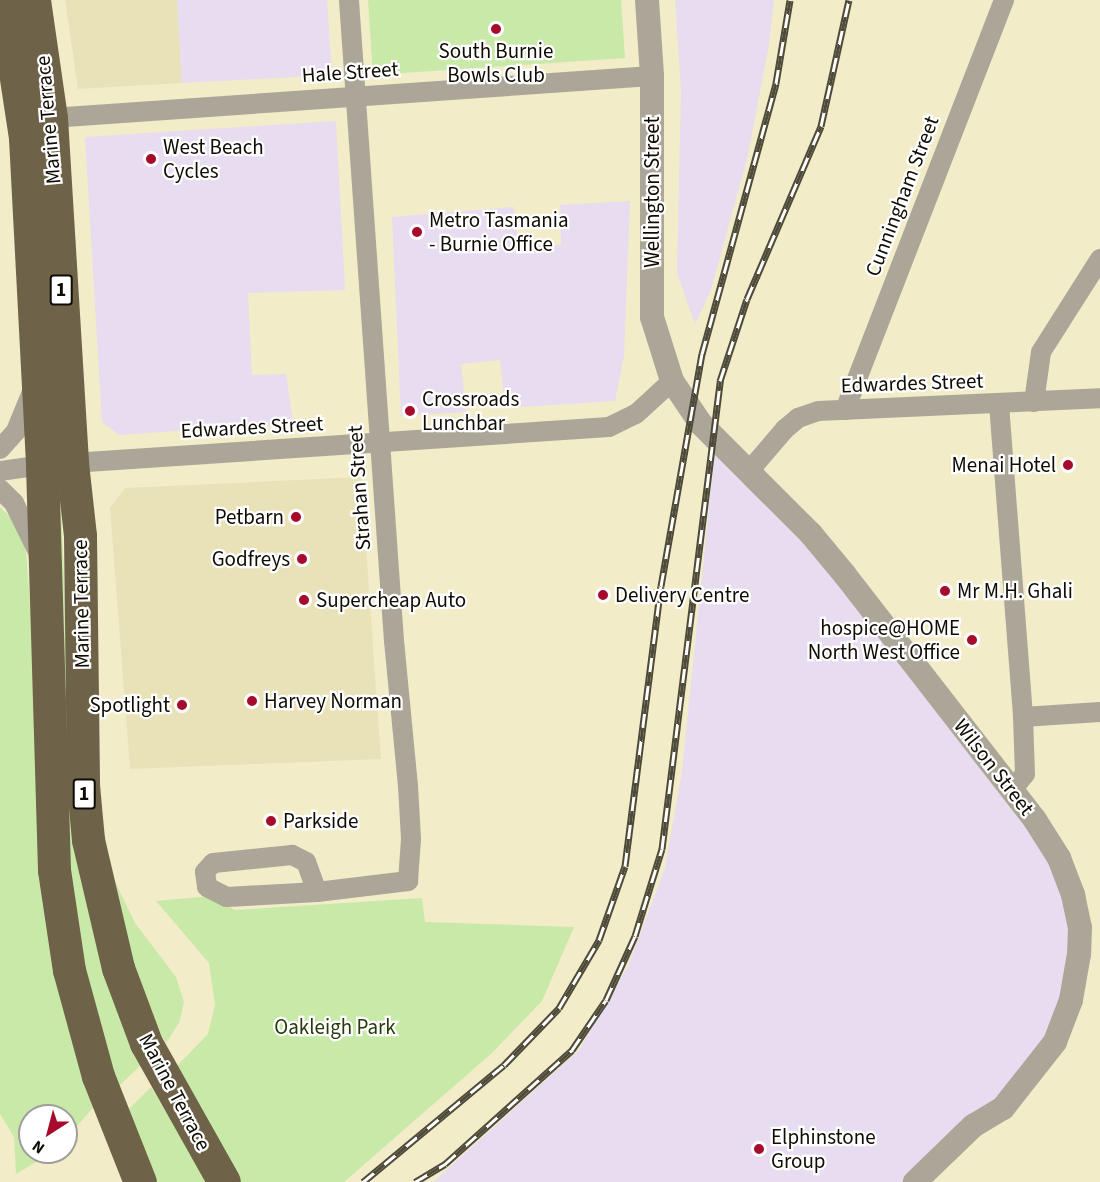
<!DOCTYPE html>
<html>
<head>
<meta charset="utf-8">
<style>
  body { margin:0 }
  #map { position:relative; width:1100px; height:1182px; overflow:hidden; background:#f2ecc9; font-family:"Source Sans 3",sans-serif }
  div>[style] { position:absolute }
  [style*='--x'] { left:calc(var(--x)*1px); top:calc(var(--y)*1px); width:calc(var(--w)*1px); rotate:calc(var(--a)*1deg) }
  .built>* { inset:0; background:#e9e2b8 }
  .industrial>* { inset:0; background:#e8dcf0 }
  .green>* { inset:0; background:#c9e9a9 }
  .minor>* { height:20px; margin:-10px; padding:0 10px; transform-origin:10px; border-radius:10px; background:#aca698 }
  .tertiary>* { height:24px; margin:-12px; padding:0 12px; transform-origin:12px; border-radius:12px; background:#aca698 }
  .trunk>* { height:33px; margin:-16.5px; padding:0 16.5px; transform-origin:16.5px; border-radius:16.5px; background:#6e6348 }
  .rail>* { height:7px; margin-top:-3.5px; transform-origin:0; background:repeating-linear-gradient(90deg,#fff 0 14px,#4e4a3a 0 28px); box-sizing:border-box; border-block:2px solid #4e4a3a }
  .dots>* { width:16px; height:16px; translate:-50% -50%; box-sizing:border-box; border:3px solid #fff; border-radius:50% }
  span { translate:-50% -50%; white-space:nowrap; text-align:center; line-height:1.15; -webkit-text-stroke:4.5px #fff; paint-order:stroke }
  .shield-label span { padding:2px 4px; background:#fff; border:2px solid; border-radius:4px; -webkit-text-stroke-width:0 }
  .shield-label { font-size:20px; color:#0f0c03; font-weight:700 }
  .poi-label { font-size:21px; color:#0f0c03 }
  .left { translate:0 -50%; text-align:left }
  .right { translate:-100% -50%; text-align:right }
  .street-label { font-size:21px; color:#0f0c03 }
  .park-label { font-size:21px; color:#263a0c }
  .north { position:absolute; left:18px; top:1104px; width:60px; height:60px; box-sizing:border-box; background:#fff; border:2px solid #9f9e9a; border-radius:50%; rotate:216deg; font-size:16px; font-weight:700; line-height:24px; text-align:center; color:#0f0c03 }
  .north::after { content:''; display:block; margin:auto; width:21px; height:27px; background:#a60b2c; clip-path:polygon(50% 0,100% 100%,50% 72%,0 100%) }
</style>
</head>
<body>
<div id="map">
  <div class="built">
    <div style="clip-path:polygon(65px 0,177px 0,182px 83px,78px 89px)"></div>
    <div style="clip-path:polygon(361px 477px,381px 759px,130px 769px,110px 508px,125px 488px)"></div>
  </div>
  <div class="industrial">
    <div style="clip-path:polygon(177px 0,327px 0,332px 75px,182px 83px)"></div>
    <div style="clip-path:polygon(675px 0,774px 0,769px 45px,747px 159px,711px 290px,695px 324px,677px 273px,681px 91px)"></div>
    <div style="clip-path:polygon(336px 121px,345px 290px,248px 293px,252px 375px,286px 374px,293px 423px,119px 435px,102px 422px,85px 137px)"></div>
    <div style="clip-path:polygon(630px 201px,624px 356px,615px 401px,505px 408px,500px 360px,461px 364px,466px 412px,401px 416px,392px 217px,514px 207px,518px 245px,561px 245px,560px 205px)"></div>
    <div style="clip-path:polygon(716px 439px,1035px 820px,1080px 928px,1055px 1042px,915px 1182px,433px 1182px,579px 1050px,628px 966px,665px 868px,682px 772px)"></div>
  </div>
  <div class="green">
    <div style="clip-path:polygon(368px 0,621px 0,625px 58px,373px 75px)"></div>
    <div style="clip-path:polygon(61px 503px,74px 821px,141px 1065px,116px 1089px,69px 899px,56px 504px)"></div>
    <div style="clip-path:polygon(0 507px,15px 522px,26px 551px,34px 658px,97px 1103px,66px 1139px,66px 1116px,30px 1116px,30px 1152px,53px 1152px,16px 1174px,14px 1137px,0 1114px)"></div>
    <div style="clip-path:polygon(102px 813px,110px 871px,135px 923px,176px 977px,184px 1002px,179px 1023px,166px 1043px,143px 1001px,106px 875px)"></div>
    <div style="clip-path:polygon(211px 896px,235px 910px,422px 898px,425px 922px,574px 927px,542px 1001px,492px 1053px,344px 1182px,241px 1182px,173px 1070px,208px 1034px,215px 1005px,209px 963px,156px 901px)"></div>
    <div style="clip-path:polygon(151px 1087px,208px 1182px,155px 1182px,125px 1113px)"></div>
  </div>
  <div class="minor">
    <div style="--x:51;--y:118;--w:602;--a:-4"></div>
    <div style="--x:1034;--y:402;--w:50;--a:-82"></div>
    <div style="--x:1041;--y:352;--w:110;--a:-57.6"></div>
    <div style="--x:999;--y:404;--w:314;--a:85.6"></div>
    <div style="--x:1023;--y:717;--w:57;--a:88"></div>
    <div style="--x:1025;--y:774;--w:21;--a:129"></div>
    <div style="--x:845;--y:410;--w:440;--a:-68.8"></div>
    <div style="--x:0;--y:449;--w:24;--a:-48"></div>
    <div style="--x:16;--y:431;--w:42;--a:-67.7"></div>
    <div style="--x:0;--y:471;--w:42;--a:-8.1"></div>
    <div style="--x:42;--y:465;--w:568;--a:-3.83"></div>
    <div style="--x:609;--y:427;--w:30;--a:-26"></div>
    <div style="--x:636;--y:414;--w:49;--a:-42.5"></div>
    <div style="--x:749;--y:471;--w:55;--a:-49.4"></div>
    <div style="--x:785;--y:429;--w:17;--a:-40"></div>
    <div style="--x:798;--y:418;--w:21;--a:-19"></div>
    <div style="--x:818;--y:411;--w:282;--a:-2.6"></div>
    <div style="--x:0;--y:489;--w:20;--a:45"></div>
    <div style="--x:14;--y:503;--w:55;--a:63.9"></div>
    <div style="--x:1023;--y:717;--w:77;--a:-3.7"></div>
    <div style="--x:317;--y:892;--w:32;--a:-110"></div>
    <div style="--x:306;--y:862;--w:16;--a:-153"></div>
    <div style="--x:292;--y:855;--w:79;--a:174.2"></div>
    <div style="--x:213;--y:863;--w:12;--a:132"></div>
    <div style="--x:205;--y:872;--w:15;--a:82"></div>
    <div style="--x:207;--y:887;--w:22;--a:27"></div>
    <div style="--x:227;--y:897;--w:90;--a:-3.2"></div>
    <div style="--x:317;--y:892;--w:92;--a:-6.9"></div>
    <div style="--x:408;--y:881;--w:42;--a:-85.9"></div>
    <div style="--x:411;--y:839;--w:53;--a:-93.2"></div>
    <div style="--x:408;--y:786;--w:146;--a:-95.5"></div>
    <div style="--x:394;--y:641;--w:643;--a:-94.02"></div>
  </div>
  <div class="tertiary">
    <div style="--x:647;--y:0;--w:76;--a:86.2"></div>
    <div style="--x:652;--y:76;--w:241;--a:90"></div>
    <div style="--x:652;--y:317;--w:67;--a:72.6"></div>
    <div style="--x:672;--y:381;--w:52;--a:56"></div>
    <div style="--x:701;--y:424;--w:156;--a:45"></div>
    <div style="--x:811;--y:534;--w:53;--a:50.3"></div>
    <div style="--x:845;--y:575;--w:310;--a:52.2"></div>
    <div style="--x:1035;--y:820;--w:45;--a:57.7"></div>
    <div style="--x:1059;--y:858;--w:40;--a:69"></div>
    <div style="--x:1073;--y:895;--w:34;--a:78"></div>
    <div style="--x:1080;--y:928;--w:26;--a:92"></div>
    <div style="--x:1079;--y:954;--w:47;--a:99.9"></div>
    <div style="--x:1071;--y:1000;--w:45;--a:110.9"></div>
    <div style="--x:1055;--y:1042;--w:84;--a:128.2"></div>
    <div style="--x:1003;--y:1108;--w:35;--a:149"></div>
    <div style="--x:973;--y:1126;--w:81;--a:136"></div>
  </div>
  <div class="trunk">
    <div style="--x:4;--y:0;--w:140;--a:81.3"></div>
    <div style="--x:25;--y:138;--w:327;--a:87"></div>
    <div style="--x:42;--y:465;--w:405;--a:88.3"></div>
    <div style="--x:54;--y:870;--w:101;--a:81.5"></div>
    <div style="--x:69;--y:970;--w:110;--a:74.7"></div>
    <div style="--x:98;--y:1076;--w:114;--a:68.4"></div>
    <div style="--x:34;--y:0;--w:119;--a:81.8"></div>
    <div style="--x:51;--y:118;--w:346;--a:86.5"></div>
    <div style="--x:72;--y:463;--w:73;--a:83.7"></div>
    <div style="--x:80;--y:536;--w:249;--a:89.3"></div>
    <div style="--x:83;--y:785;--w:55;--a:84.8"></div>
    <div style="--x:88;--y:840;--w:131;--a:76.8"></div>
    <div style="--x:118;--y:968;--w:80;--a:69.5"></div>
    <div style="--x:146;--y:1043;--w:159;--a:60.7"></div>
  </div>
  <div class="rail">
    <div style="--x:363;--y:1182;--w:183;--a:-39.7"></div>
    <div style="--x:504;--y:1065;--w:79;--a:-46"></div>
    <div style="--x:559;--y:1008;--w:79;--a:-59.5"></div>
    <div style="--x:599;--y:940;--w:78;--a:-70.6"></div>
    <div style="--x:625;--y:866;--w:282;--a:-82.7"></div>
    <div style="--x:661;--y:586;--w:236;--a:-80"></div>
    <div style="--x:702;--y:354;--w:281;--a:-74.7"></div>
    <div style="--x:776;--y:83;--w:84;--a:-80.4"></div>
    <div style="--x:415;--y:1182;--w:35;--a:-31"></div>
    <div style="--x:445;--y:1164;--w:171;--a:-41.9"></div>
    <div style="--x:572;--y:1050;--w:60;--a:-55.8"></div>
    <div style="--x:606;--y:1000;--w:70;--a:-65.6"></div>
    <div style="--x:635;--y:936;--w:91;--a:-72.8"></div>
    <div style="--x:662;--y:849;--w:472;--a:-82.9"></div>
    <div style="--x:720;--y:381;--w:86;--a:-71.8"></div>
    <div style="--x:747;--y:299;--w:188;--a:-66.8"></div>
    <div style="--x:821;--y:126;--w:129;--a:-77.5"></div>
  </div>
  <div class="dots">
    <div style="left:496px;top:29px;background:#a60b2c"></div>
    <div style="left:151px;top:159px;background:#a60b2c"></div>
    <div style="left:417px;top:232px;background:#a60b2c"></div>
    <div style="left:410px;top:411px;background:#a60b2c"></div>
    <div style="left:1068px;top:465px;background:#a60b2c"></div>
    <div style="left:296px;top:517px;background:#a60b2c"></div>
    <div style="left:302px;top:559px;background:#a60b2c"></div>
    <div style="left:945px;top:591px;background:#a60b2c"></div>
    <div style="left:603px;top:595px;background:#a60b2c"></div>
    <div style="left:304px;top:600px;background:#a60b2c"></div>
    <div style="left:972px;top:640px;background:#a60b2c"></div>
    <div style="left:252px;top:701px;background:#a60b2c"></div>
    <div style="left:182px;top:705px;background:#a60b2c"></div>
    <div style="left:271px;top:821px;background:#a60b2c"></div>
    <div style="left:759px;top:1149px;background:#a60b2c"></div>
  </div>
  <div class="shield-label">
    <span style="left:61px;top:290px">1</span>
    <span style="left:84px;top:794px">1</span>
  </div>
  <div class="poi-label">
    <span style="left:496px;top:63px">South Burnie<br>Bowls Club</span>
    <span class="left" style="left:163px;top:159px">West Beach<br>Cycles</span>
    <span class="left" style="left:429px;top:232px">Metro Tasmania<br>- Burnie Office</span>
    <span class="left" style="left:422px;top:411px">Crossroads<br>Lunchbar</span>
    <span class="right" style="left:1056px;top:465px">Menai Hotel</span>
    <span class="right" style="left:284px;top:517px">Petbarn</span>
    <span class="right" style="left:290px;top:559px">Godfreys</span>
    <span class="left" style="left:957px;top:591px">Mr M.H. Ghali</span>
    <span class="left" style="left:615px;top:595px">Delivery Centre</span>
    <span class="left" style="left:316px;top:600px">Supercheap Auto</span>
    <span class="right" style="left:960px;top:640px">hospice@HOME<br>North West Office</span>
    <span class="left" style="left:264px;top:701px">Harvey Norman</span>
    <span class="right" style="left:170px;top:705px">Spotlight</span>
    <span class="left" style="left:283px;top:821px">Parkside</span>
    <span class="left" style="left:771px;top:1149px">Elphinstone<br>Group</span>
  </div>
  <div class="street-label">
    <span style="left:350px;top:72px;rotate:-4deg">Hale Street</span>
    <span style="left:48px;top:120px;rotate:-95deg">Marine Terrace</span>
    <span style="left:652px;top:192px;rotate:-90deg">Wellington Street</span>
    <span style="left:902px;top:196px;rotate:-69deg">Cunningham Street</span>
    <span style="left:912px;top:383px;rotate:-2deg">Edwardes Street</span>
    <span style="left:252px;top:427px;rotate:-3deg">Edwardes Street</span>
    <span style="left:359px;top:488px;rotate:-94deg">Strahan Street</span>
    <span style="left:81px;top:604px;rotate:-91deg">Marine Terrace</span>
    <span style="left:994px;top:767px;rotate:52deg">Wilson Street</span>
    <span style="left:175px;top:1092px;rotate:62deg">Marine Terrace</span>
  </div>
  <div class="park-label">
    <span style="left:335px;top:1027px">Oakleigh Park</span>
  </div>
  <div class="north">N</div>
</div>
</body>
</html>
